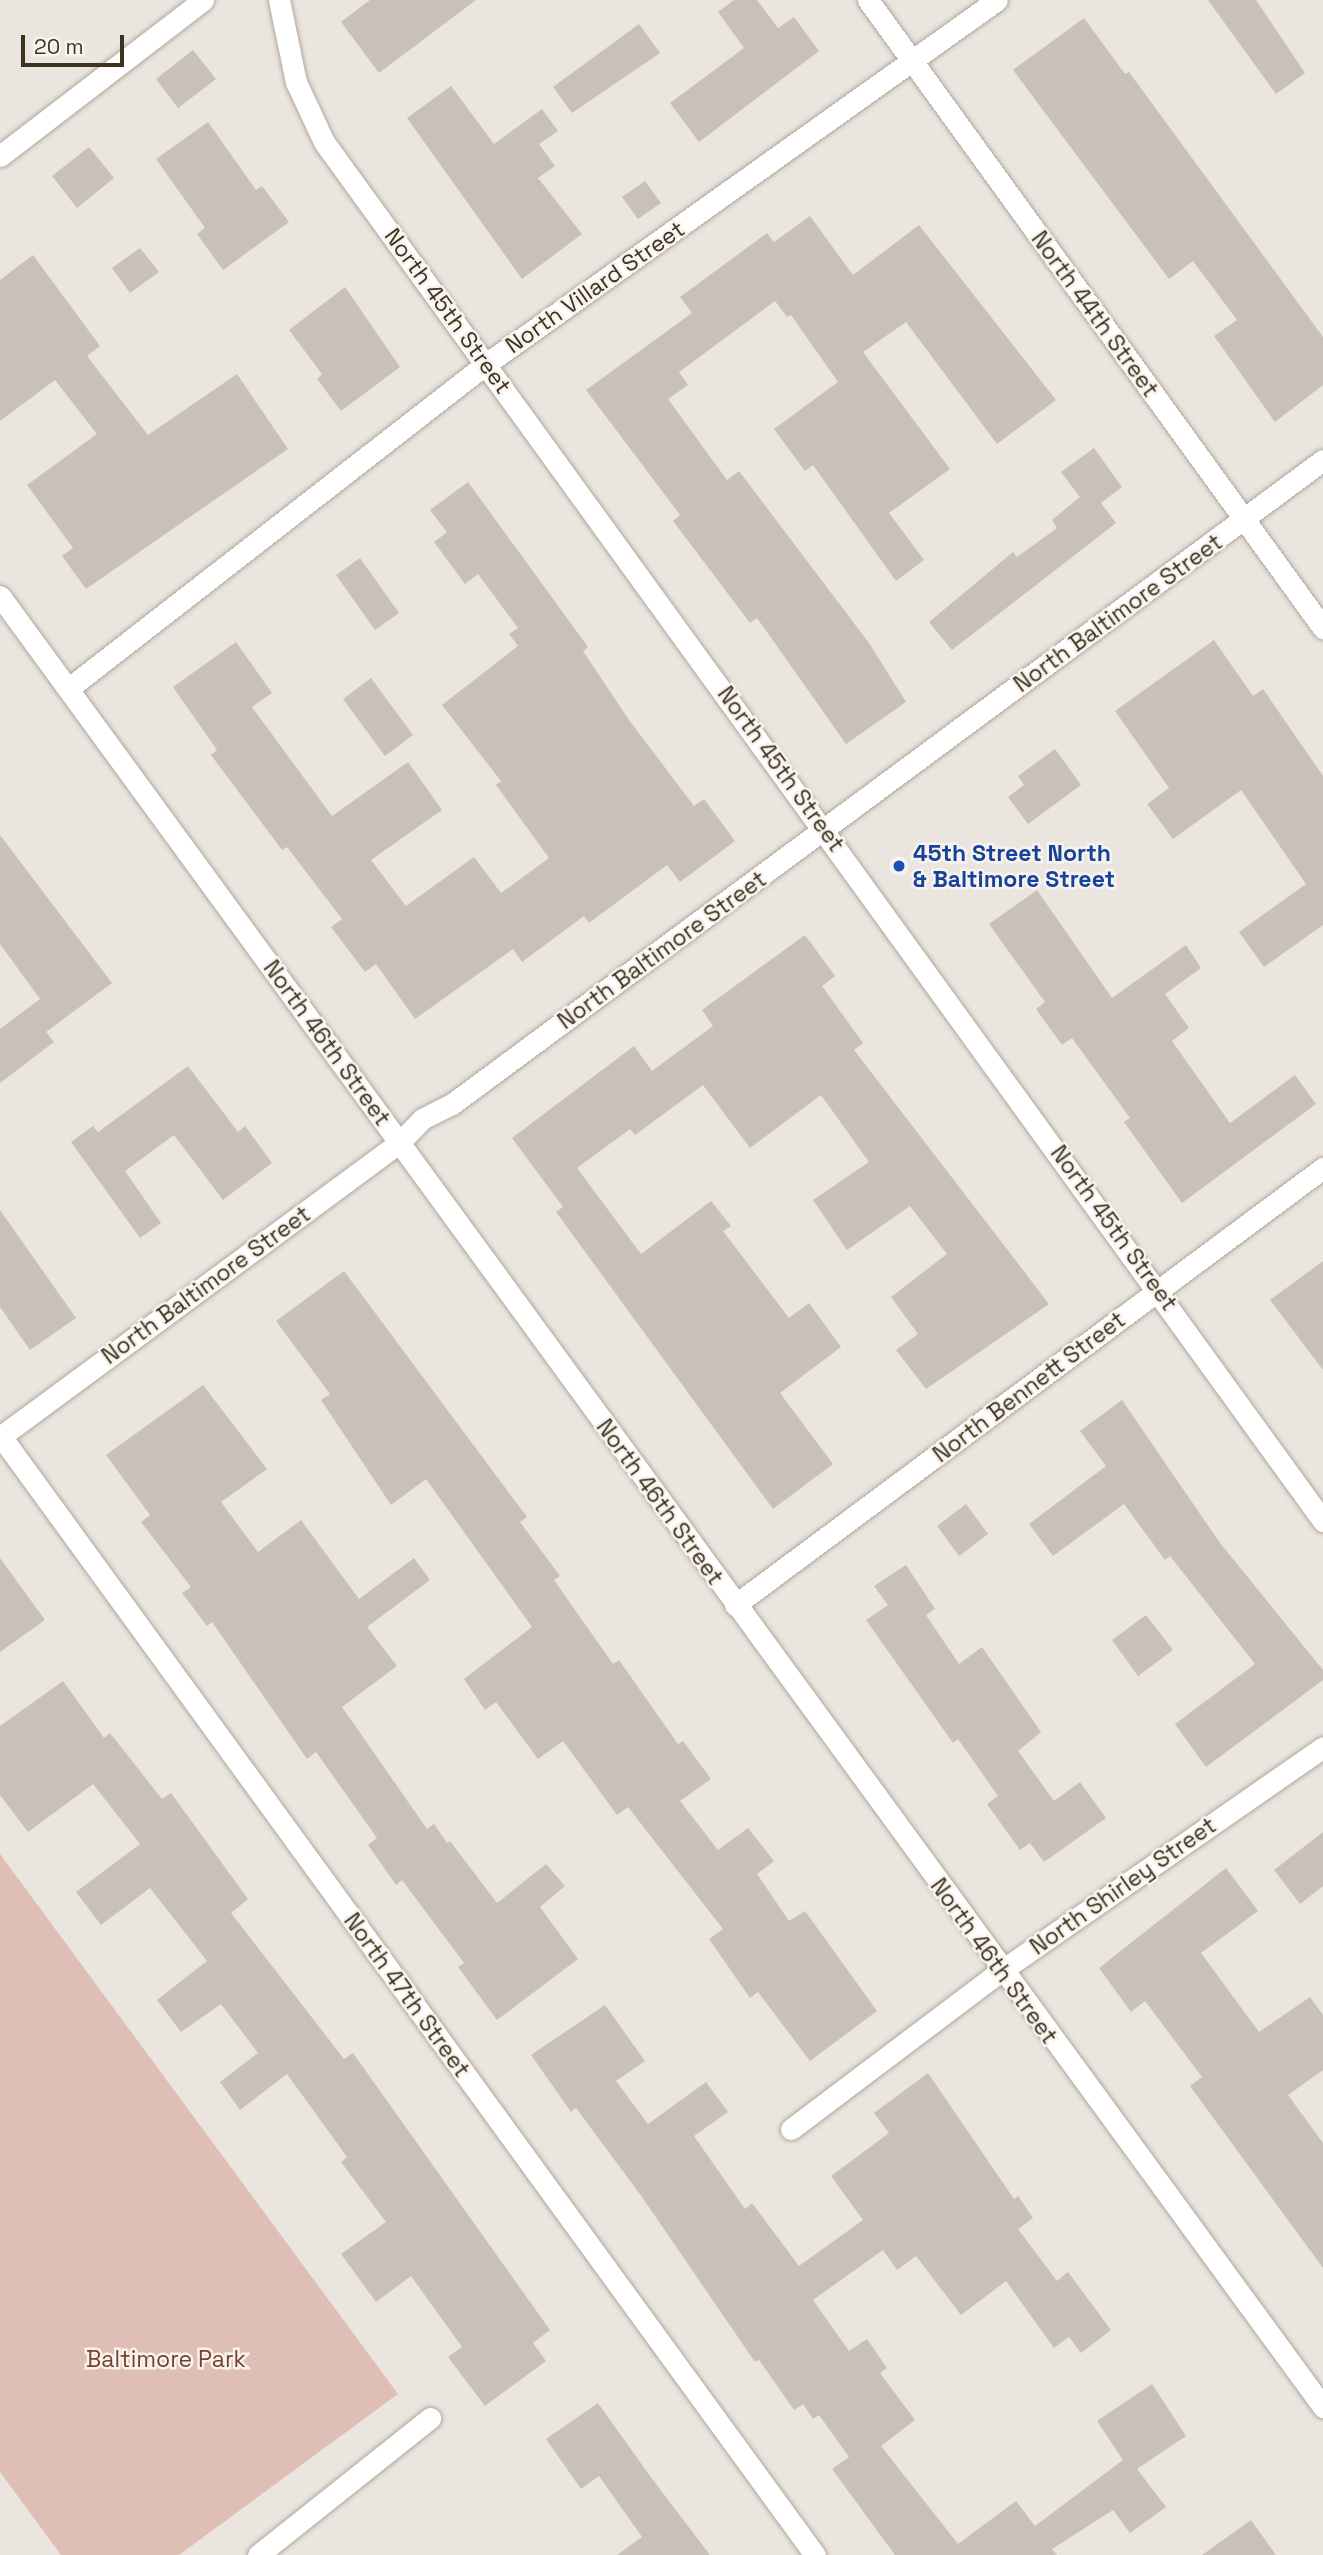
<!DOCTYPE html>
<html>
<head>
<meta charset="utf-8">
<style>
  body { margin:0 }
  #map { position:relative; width:1323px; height:2555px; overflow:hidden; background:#ebe5df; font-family:"Space Grotesk",sans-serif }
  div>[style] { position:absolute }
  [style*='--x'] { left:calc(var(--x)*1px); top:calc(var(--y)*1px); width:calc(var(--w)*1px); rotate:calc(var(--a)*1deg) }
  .green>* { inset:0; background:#dfbfb5 }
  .building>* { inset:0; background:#c9c1b7 }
  .roads { filter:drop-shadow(0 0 2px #b0a89d) drop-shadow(0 0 2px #b0a89d) }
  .street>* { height:21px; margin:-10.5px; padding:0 10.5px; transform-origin:10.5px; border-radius:10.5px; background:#fff }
  .secondary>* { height:21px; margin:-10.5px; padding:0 10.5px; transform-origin:10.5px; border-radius:10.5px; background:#fff }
  .dots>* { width:19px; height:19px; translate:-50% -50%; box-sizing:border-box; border:4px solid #f8f3ef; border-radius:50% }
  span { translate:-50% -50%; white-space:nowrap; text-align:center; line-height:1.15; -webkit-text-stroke:5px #f8f3ef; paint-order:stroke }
  .street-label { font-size:23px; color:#3d331e }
  .transit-label { font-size:23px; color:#164399; font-weight:700 }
  .left { translate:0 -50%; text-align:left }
  .park-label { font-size:23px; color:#774225 }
  .scale { position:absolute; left:21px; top:35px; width:103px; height:32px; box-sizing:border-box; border:4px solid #3d331e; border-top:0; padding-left:9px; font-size:21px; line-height:24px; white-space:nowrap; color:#3d331e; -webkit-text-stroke:5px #f8f3ef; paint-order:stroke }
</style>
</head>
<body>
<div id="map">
  <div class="green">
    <div style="clip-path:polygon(0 1854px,398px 2394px,179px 2555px,61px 2555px,0 2472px)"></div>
  </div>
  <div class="building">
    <div style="clip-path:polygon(370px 0,476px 0,379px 73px,341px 22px)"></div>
    <div style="clip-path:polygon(734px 0,757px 0,778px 28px,794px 17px,819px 51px,699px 142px,670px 103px,744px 48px,718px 12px)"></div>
    <div style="clip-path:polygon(1208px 0,1256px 0,1305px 73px,1276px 94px)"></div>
    <div style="clip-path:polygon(1084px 18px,1125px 74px,1129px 72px,1323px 337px,1323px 385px,1275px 422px,1214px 336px,1237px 320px,1193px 261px,1169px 279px,1013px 70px)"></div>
    <div style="clip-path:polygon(639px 24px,660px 53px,572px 113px,553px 87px)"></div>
    <div style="clip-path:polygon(193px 50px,216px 79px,178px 108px,156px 79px)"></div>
    <div style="clip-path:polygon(451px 86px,494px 144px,542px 109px,558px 131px,539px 144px,555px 166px,538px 178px,582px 234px,522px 279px,407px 118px)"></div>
    <div style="clip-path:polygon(208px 122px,256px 190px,262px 186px,289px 222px,223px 270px,197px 234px,205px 228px,156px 159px)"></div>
    <div style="clip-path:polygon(89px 147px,114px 178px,77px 208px,52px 176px)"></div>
    <div style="clip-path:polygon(645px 181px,661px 203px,638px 219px,622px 197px)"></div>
    <div style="clip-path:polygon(810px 216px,853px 275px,919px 225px,1056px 400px,997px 444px,906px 322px,863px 352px,950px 469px,889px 513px,924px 560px,896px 581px,813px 465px,805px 471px,774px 429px,838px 382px,791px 315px,787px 317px,775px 301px,679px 372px,688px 385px,668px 399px,727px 480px,739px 471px,869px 643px,906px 702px,846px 744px,757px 618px,750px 623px,673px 521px,680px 515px,586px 390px,692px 313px,680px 297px,767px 233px,774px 242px)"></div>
    <div style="clip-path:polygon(140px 248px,159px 272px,130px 293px,112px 268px)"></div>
    <div style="clip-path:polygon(33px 255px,100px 346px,87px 356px,148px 435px,237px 374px,288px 449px,86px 589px,62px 556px,73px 548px,27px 485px,97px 434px,55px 380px,0 421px,0 280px)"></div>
    <div style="clip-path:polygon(345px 287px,400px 367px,341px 411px,317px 379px,322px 374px,289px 330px)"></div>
    <div style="clip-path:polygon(1094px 448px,1122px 487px,1101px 503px,1116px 523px,952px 650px,929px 622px,1013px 552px,1017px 557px,1057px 528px,1052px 520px,1080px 497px,1061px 472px)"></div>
    <div style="clip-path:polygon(468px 482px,588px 647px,583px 651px,629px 720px,694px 806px,704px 799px,735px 841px,680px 882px,667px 865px,589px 923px,584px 916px,522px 962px,513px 949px,415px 1019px,376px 964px,365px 972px,331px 927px,342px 919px,287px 847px,282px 850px,211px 755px,217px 750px,173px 687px,236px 642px,272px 693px,252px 707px,332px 816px,408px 762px,442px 810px,371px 860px,406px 906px,474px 857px,501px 893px,549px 858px,496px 785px,501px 781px,442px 705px,518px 646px,509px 634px,518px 628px,478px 574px,465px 584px,434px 542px,447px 532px,430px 510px)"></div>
    <div style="clip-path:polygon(360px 558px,399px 613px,375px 630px,336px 575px)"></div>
    <div style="clip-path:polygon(1214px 640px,1253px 696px,1263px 689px,1323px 776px,1323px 925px,1264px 967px,1239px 932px,1306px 884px,1241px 790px,1173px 839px,1147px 804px,1169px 788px,1115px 711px)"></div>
    <div style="clip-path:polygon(371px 678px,413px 735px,385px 756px,343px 699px)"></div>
    <div style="clip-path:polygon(1055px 749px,1081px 785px,1028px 824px,1008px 797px,1024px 785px,1018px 776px)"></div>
    <div style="clip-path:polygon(0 835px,112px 983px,46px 1032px,54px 1042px,0 1083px,0 1029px,40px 999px,0 944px)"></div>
    <div style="clip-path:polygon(1037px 890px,1112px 998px,1186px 945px,1201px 968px,1165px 994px,1189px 1028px,1172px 1041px,1230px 1123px,1295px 1075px,1316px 1104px,1182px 1203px,1124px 1122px,1130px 1118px,1072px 1038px,1062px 1045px,1036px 1009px,1045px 1002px,989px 924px)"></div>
    <div style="clip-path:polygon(805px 935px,835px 976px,822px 986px,863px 1043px,854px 1050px,1049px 1304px,926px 1389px,896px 1350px,918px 1334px,891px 1297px,947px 1254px,910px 1206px,847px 1250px,813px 1200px,869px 1162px,821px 1095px,750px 1148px,703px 1085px,635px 1135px,630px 1129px,577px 1168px,641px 1254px,711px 1201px,731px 1226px,723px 1231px,789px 1318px,809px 1303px,841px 1347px,780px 1393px,833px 1464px,773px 1509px,556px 1212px,563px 1207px,512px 1138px,634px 1046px,652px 1071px,713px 1026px,702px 1010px)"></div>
    <div style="clip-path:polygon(188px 1066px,238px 1132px,245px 1126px,272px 1163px,223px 1200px,174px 1135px,125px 1171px,161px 1223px,140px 1238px,71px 1142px,93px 1126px,98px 1132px)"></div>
    <div style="clip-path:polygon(0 1210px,76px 1318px,30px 1350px,0 1307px)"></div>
    <div style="clip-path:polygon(1323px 1261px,1323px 1370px,1270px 1300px)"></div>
    <div style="clip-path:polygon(344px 1271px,527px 1517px,520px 1522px,560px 1576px,554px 1580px,613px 1664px,619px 1660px,678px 1744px,683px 1741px,711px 1779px,680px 1801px,718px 1850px,748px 1828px,774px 1861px,757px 1874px,789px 1921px,805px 1911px,877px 2011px,810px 2061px,758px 1992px,750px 1998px,709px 1939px,723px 1929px,628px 1807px,617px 1815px,563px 1741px,538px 1759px,496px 1702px,485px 1710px,464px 1679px,532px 1627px,426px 1479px,391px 1505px,321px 1400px,330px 1394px,276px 1321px)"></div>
    <div style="clip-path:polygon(203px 1385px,267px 1469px,221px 1502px,258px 1552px,301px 1520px,359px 1599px,414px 1558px,430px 1580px,367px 1627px,397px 1666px,342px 1707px,427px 1829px,434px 1824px,447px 1843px,450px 1841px,497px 1903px,546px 1864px,565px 1886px,540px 1907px,578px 1959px,497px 2020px,458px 1967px,464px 1963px,402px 1880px,396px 1885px,368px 1845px,377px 1838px,316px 1752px,307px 1759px,212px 1622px,207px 1626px,182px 1593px,191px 1587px,141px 1522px,150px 1515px,106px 1455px)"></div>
    <div style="clip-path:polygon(1122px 1400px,1220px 1543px,1323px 1670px,1323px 1680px,1206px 1767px,1175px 1724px,1255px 1664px,1170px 1556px,1165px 1560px,1124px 1504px,1053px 1556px,1029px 1524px,1106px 1466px,1080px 1431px)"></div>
    <div style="clip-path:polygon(966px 1504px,988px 1534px,959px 1556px,937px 1526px)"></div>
    <div style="clip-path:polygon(0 1558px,45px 1620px,0 1652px)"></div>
    <div style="clip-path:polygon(906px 1565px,935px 1609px,926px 1615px,959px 1664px,982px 1647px,1041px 1732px,1018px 1751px,1054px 1801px,1080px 1782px,1106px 1818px,1044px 1862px,1030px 1843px,1020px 1850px,987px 1804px,998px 1796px,958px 1739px,953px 1743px,866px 1620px,888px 1605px,874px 1586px)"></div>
    <div style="clip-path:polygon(1146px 1615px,1173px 1650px,1138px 1676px,1112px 1640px)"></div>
    <div style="clip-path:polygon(63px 1681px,104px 1738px,110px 1733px,162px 1799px,171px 1793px,248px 1899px,231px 1913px,344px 2059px,353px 2053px,550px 2330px,533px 2343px,546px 2361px,485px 2406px,448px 2357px,462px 2347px,411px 2276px,376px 2302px,341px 2254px,386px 2222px,341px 2162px,347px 2157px,287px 2074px,240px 2110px,220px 2082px,258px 2053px,221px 2004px,181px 2032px,157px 2000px,207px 1961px,150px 1888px,101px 1925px,76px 1892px,140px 1844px,93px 1784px,28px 1832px,0 1795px,0 1726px)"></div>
    <div style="clip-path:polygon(1323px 1832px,1323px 1886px,1300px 1904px,1274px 1870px)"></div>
    <div style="clip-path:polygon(1226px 1868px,1258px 1911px,1201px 1953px,1259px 2032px,1310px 1997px,1323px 2015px,1323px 2070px,1288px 2095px,1323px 2143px,1323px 2268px,1190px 2086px,1202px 2077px,1145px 2001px,1131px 2012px,1099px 1968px)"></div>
    <div style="clip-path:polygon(605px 2005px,645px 2061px,616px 2081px,648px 2124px,706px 2082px,728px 2112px,694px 2136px,745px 2209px,752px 2203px,799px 2266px,863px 2220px,831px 2176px,889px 2133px,874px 2113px,928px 2073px,1014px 2199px,1018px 2196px,1033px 2218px,1018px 2229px,1057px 2281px,1068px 2272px,1111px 2330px,1081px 2353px,1069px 2337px,1054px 2348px,1006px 2281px,961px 2315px,916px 2256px,897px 2270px,883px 2250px,813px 2300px,849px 2351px,867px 2339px,887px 2368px,880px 2373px,915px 2420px,881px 2446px,958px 2544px,1016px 2501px,1035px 2526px,1123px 2460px,1097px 2421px,1152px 2384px,1186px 2436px,1137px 2469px,1166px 2507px,1130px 2533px,1113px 2510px,1052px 2549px,1057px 2555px,895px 2555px,832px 2469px,849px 2457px,819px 2415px,813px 2419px,803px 2404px,794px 2410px,759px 2360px,755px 2362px,642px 2197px,576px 2108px,571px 2112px,531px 2055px)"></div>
    <div style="clip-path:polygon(598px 2403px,650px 2476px,710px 2555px,617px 2555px,642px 2537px,599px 2476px,581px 2489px,546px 2439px)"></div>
    <div style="clip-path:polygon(1251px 2520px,1276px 2555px,1202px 2555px)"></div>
  </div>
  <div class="roads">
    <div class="street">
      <div style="--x:868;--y:0;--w:776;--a:54.08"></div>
      <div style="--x:69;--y:688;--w:528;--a:-37.85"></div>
      <div style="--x:486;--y:364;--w:627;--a:-35.46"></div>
      <div style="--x:399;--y:1143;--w:33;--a:-46"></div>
      <div style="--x:422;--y:1119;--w:34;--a:-27"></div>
      <div style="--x:452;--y:1104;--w:1083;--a:-36.48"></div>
      <div style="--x:0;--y:1435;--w:1385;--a:53.96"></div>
      <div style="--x:735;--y:1605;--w:733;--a:-36.62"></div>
      <div style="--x:791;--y:2129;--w:263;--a:-37"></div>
      <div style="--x:1001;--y:1971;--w:392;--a:-34.8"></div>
      <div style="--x:258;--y:2555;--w:220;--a:-38.5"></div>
    </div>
    <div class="secondary">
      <div style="--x:279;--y:0;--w:84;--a:78.3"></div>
      <div style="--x:296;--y:82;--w:66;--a:65"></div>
      <div style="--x:324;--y:142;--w:1703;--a:54.08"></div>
      <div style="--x:0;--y:156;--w:256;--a:-37.5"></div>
      <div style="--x:0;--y:596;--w:2243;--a:53.85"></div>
      <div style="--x:0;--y:1437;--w:496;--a:-36.4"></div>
    </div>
  </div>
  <div class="dots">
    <div style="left:899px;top:866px;background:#1a4fb4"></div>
  </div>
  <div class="street-label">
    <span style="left:595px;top:287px;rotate:-35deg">North Villard Street</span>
    <span style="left:448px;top:311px;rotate:54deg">North 45th Street</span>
    <span style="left:1095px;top:314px;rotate:54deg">North 44th Street</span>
    <span style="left:1118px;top:613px;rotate:-36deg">North Baltimore Street</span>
    <span style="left:781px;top:769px;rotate:54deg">North 45th Street</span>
    <span style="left:662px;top:950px;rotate:-36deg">North Baltimore Street</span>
    <span style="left:327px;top:1043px;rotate:54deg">North 46th Street</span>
    <span style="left:1114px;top:1228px;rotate:54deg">North 45th Street</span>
    <span style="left:206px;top:1285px;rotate:-36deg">North Baltimore Street</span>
    <span style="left:1029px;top:1387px;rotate:-37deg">North Bennett Street</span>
    <span style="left:660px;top:1502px;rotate:54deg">North 46th Street</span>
    <span style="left:1123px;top:1886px;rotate:-35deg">North Shirley Street</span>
    <span style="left:994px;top:1961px;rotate:54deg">North 46th Street</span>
    <span style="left:407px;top:1995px;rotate:54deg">North 47th Street</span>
  </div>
  <div class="transit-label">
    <span class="left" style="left:913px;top:866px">45th Street North<br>&amp; Baltimore Street</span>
  </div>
  <div class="park-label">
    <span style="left:166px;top:2359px">Baltimore Park</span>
  </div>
  <div class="scale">20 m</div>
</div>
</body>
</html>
